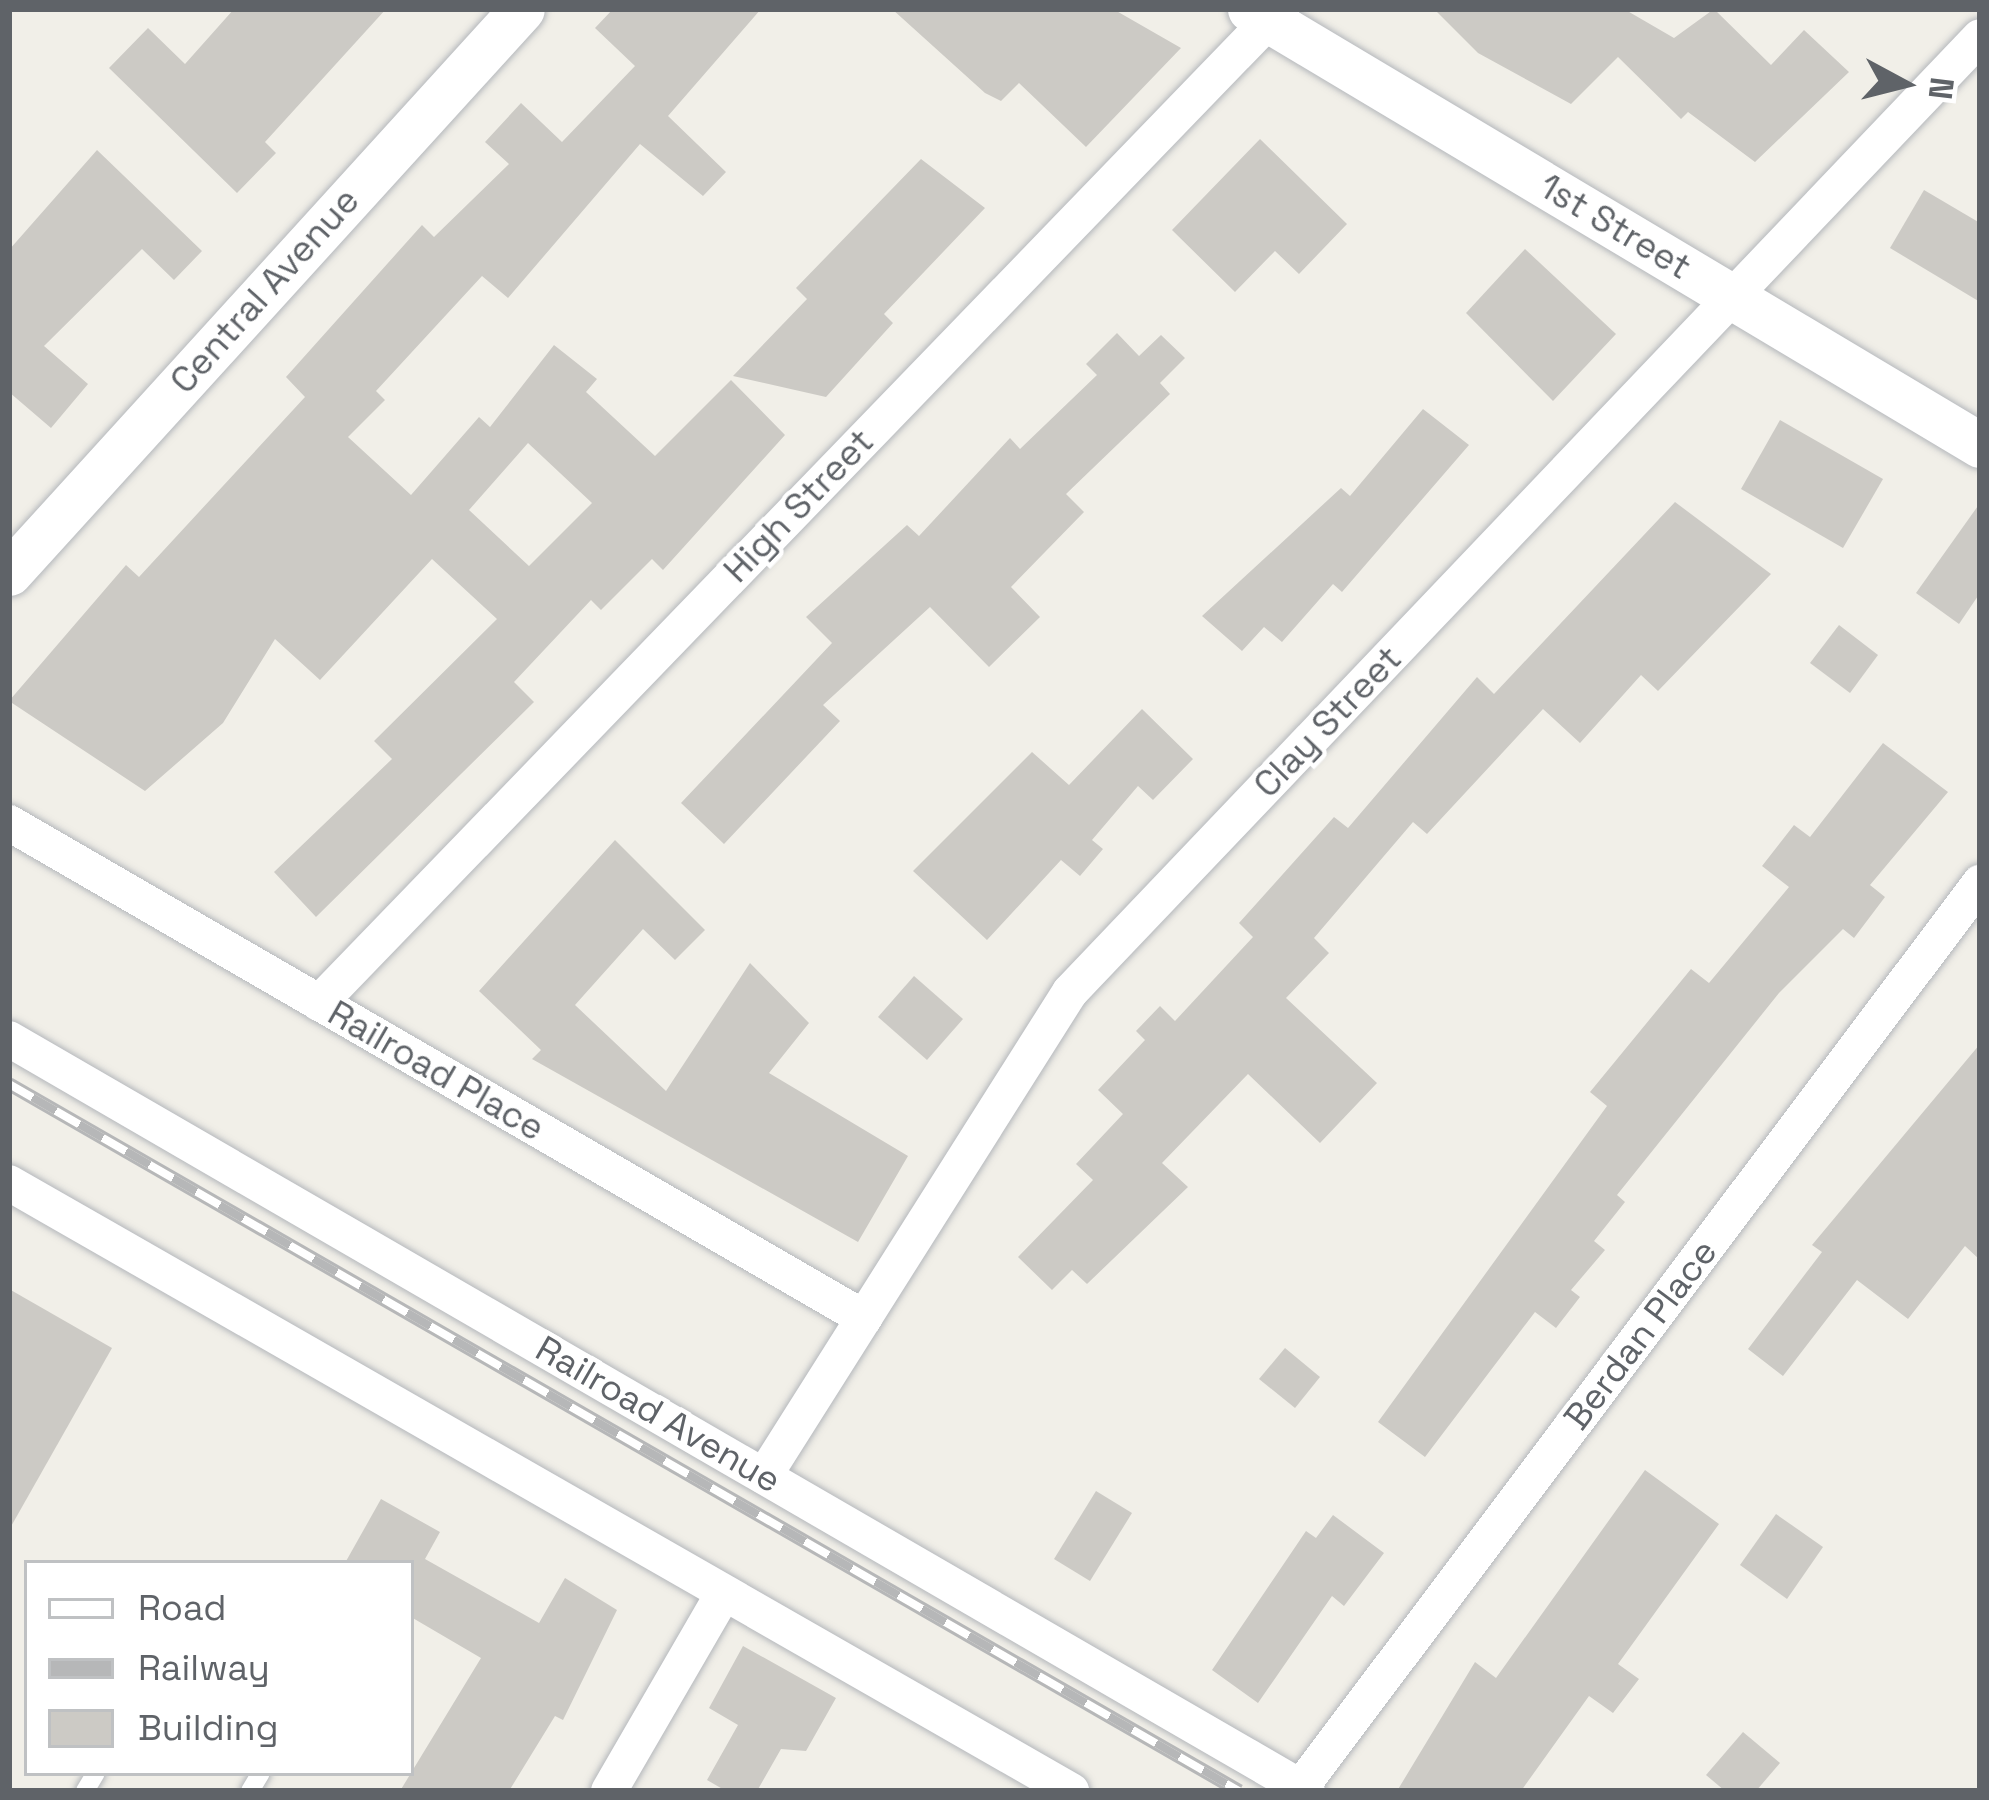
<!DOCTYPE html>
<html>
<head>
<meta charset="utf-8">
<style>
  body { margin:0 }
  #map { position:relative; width:1989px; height:1800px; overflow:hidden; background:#f1efe8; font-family:"Space Grotesk",sans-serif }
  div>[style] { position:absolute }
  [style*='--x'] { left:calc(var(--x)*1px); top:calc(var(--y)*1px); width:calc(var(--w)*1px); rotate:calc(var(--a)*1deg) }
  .building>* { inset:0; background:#cccac5 }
  .roads { filter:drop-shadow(0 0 3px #b5b8bc) drop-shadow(0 0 3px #b5b8bc) }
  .service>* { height:18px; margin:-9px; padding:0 9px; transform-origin:9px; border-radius:9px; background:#fff }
  .minor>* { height:36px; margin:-18px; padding:0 18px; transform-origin:18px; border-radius:18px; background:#fff }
  .tertiary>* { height:45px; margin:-22.5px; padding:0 22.5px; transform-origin:22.5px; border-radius:22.5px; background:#fff }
  .rail>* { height:14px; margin-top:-7px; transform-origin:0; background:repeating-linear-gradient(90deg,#fff 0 27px,#b6b7b8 0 54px); box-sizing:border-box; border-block:3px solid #b6b7b8 }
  span { translate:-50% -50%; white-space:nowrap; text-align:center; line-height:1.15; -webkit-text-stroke:9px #fff; paint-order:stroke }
  .street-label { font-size:36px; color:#5f6368 }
  .frame { position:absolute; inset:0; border:12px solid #5f6368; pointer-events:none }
  .legend { position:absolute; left:24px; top:1560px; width:390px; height:216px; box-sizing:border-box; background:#fff; border:3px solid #bfc1c3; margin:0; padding:15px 21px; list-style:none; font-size:36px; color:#5f6368 }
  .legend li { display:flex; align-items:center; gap:24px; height:60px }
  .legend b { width:60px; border:3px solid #bfc1c3 }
  .north { position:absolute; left:1845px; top:24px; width:120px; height:120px; -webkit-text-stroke:9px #fff; paint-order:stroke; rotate:97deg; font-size:33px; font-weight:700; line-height:48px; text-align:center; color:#5f6368 }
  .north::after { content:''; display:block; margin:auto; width:42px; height:54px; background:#5f6368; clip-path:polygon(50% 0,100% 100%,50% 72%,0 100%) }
</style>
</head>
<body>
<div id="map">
  <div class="building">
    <div style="clip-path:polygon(234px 9px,386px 9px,265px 142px,276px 153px,237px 193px,109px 68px,148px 28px,185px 64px)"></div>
    <div style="clip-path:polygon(evenodd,613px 9px,761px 9px,668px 116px,726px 172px,703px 196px,640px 144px,508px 298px,482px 276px,376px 391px,385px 400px,348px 437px,411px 495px,479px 417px,490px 427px,554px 345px,597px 379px,586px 392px,655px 456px,731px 380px,785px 435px,663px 570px,652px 559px,601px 610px,591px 600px,514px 682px,534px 702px,316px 917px,274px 872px,392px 759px,374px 741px,497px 619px,432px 559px,320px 680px,275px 639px,223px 723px,145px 791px,9px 701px,126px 565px,139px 577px,305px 397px,286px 377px,422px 225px,434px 237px,509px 164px,485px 142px,521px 103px,562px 142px,635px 66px,595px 28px,613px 9px,528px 443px,592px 503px,529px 566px,469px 510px,528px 443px)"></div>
    <div style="clip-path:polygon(892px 9px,1113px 9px,1181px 48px,1086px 147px,1019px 83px,1001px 101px,985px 93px)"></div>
    <div style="clip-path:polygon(1434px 9px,1624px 9px,1674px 38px,1714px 9px,1771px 65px,1804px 30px,1849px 72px,1755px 162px,1688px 112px,1681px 119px,1618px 57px,1571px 104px,1478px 53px)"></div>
    <div style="clip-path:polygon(1260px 139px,1347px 224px,1299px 274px,1275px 251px,1235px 292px,1172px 230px)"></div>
    <div style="clip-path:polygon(97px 150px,202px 251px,174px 280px,142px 249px,44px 346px,88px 384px,51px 428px,9px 392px,9px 250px)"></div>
    <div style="clip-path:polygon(921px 159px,985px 208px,884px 314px,893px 323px,826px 397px,733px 376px,807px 299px,796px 288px)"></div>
    <div style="clip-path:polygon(1924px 190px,1980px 223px,1980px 302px,1890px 248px)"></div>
    <div style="clip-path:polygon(1525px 249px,1616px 334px,1553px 401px,1466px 313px)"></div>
    <div style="clip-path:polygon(1117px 333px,1139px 356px,1161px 335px,1185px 358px,1160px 383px,1170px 394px,1066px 494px,1084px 512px,1011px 587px,1040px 617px,989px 667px,930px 607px,823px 705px,840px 721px,724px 844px,681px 803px,832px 643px,806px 617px,907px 525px,919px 536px,1010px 438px,1020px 449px,1097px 375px,1086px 364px)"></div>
    <div style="clip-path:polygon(1423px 409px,1469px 445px,1342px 592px,1333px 584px,1282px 642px,1264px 627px,1242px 651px,1202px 616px,1341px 488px,1350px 496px)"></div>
    <div style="clip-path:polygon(1780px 420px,1883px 479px,1843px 548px,1741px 489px)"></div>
    <div style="clip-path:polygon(1675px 502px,1771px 574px,1658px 691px,1641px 675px,1580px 743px,1543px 709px,1427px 834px,1413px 822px,1314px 938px,1329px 953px,1286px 998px,1377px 1083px,1320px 1143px,1248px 1074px,1162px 1163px,1188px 1187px,1087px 1284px,1072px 1270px,1052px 1290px,1018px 1257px,1093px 1180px,1076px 1164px,1123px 1114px,1098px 1090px,1145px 1040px,1136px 1031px,1160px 1006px,1175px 1021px,1253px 937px,1239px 923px,1334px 817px,1348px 828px,1477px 677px,1494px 694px)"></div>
    <div style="clip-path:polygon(1980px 503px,1980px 593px,1959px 624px,1916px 593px)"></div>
    <div style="clip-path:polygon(1839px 625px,1878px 655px,1850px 693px,1810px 663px)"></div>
    <div style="clip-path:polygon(1142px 709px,1193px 759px,1153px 800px,1138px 786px,1092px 840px,1103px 849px,1080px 876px,1061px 860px,987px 940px,913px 871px,1032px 752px,1069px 785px)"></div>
    <div style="clip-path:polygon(1883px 743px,1948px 792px,1870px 885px,1885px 897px,1854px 938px,1843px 929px,1779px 993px,1617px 1195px,1625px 1202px,1594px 1241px,1605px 1250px,1571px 1290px,1580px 1297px,1556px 1328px,1535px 1312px,1425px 1457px,1378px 1422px,1607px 1106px,1590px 1092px,1691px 969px,1709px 983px,1789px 887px,1762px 866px,1794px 825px,1810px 837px)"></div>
    <div style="clip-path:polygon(615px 840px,705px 930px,675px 960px,643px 929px,575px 1005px,666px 1091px,750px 963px,809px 1023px,769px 1073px,908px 1156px,858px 1242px,532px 1059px,541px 1050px,479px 991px)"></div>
    <div style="clip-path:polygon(914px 976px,963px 1019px,927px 1060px,878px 1017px)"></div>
    <div style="clip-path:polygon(1980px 1044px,1980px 1260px,1965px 1246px,1908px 1319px,1857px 1280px,1783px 1376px,1748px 1349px,1822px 1252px,1812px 1245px)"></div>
    <div style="clip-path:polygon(9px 1289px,112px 1348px,9px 1530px)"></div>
    <div style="clip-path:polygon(1285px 1348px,1320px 1377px,1295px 1408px,1259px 1379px)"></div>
    <div style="clip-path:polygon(1645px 1470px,1719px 1524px,1618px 1664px,1639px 1679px,1613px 1713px,1589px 1696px,1521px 1791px,1397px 1791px,1475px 1662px,1496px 1678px)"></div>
    <div style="clip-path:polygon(1096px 1491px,1132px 1513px,1090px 1581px,1054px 1559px)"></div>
    <div style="clip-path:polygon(381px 1499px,440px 1532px,425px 1559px,539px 1623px,565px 1578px,617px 1610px,563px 1720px,555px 1716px,509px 1791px,400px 1791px,481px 1658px,411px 1617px,411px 1563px,345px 1563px)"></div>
    <div style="clip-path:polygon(1776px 1514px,1823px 1547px,1787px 1599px,1740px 1565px)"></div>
    <div style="clip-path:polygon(1333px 1515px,1384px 1553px,1344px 1606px,1332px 1596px,1258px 1703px,1212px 1670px,1306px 1531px,1316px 1538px)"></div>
    <div style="clip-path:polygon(743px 1646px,836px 1698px,806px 1751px,781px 1749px,757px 1791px,726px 1791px,707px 1780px,738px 1725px,709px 1708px)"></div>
    <div style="clip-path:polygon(1743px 1732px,1780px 1763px,1756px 1791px,1725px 1791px,1706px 1775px)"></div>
  </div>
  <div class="roads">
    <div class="service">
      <div style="--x:85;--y:1791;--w:21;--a:-59"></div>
      <div style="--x:250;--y:1791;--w:21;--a:-59"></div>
    </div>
    <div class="minor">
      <div style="--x:9;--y:823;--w:988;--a:30.07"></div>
      <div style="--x:319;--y:1003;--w:1383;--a:-45.97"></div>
      <div style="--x:9;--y:1039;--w:1500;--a:30.09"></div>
      <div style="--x:9;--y:1183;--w:1224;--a:29.79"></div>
      <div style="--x:764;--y:1476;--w:573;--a:-57.7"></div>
      <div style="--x:1070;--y:992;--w:1319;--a:-46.38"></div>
      <div style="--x:1301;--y:1787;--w:1131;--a:-53.09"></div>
      <div style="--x:609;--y:1791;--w:229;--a:-59.9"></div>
    </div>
    <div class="tertiary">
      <div style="--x:1250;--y:9;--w:850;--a:30.85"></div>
      <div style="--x:9;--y:573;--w:762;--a:-47.71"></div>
    </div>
  </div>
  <div class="rail">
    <div style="--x:9;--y:1084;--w:1419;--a:29.89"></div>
  </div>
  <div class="street-label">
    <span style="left:1615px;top:227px;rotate:31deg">1st Street</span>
    <span style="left:265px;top:291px;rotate:-48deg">Central Avenue</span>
    <span style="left:799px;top:506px;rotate:-46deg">High Street</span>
    <span style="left:1328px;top:722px;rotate:-46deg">Clay Street</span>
    <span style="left:436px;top:1071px;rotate:30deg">Railroad Place</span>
    <span style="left:1641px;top:1335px;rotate:-53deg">Berdan Place</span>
    <span style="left:658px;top:1415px;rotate:30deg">Railroad Avenue</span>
  </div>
  <div class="frame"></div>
  <ul class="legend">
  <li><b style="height:15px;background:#fff"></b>Road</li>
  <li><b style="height:15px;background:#b6b7b8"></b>Railway</li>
  <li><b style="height:33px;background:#cccac5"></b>Building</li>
  </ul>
  <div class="north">N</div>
</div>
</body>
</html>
